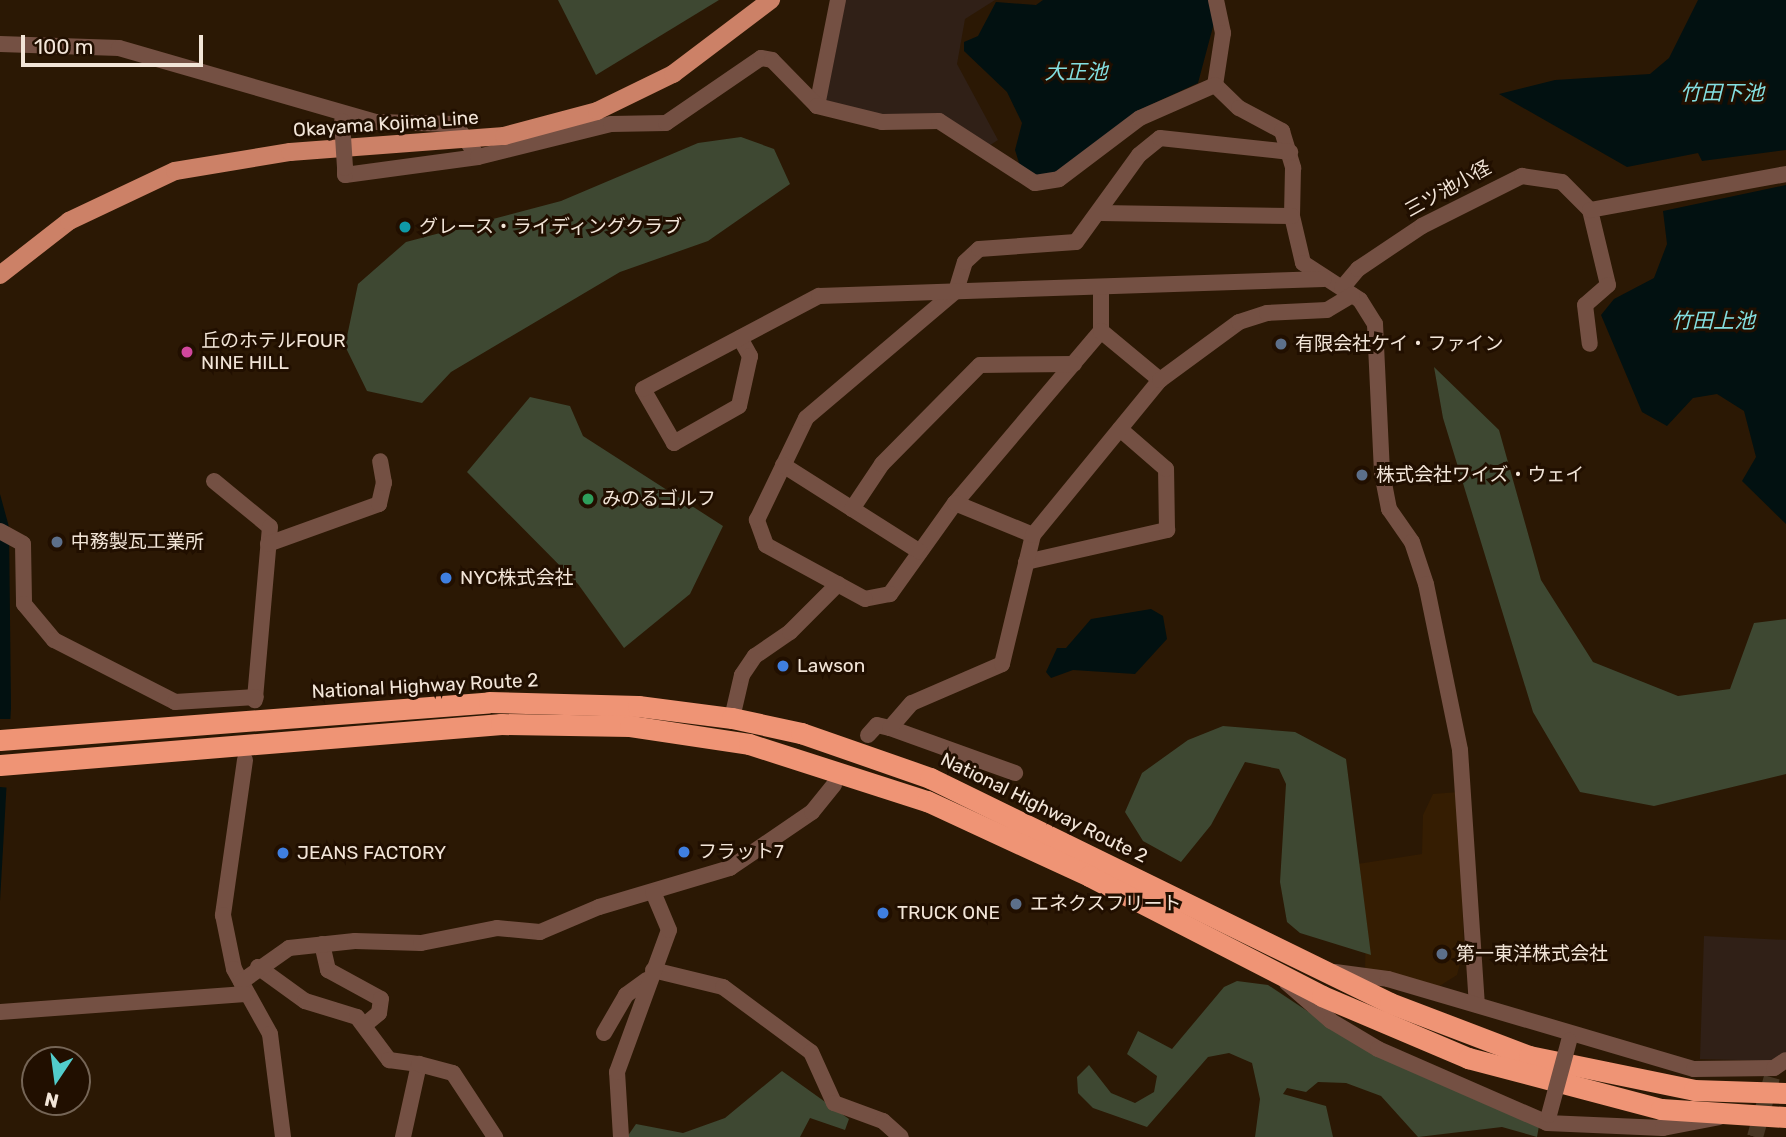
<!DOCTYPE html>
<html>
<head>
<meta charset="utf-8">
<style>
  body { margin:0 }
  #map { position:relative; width:1786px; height:1137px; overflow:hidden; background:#2b1804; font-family:Rubik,"Noto Sans JP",sans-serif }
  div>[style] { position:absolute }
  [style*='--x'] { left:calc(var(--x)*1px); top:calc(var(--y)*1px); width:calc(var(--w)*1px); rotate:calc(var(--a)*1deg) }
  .built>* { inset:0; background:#351d02 }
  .industrial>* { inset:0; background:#302017 }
  .green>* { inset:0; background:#3e4832 }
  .water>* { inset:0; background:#021111 }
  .pier>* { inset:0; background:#2b1804 }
  .minor-tunnel>* { height:16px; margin-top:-8px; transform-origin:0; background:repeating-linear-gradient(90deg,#493724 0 16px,transparent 0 24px) }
  .minor>* { height:16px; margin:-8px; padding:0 8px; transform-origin:8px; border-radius:8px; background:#745043 }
  .major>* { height:18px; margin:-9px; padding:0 9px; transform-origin:9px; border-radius:9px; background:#cc8167 }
  .highway>* { height:21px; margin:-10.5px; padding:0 10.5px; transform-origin:10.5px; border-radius:10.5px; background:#ef9475 }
  .minor-bridge>* { height:16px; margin:-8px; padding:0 8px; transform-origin:8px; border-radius:8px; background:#745043 }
  .dots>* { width:19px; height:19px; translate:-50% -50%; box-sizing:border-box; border:4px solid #210f00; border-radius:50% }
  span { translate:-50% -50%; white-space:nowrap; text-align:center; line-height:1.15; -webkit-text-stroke:6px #210f00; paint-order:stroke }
  .street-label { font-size:19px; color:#f2e5d8 }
  .poi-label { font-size:19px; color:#f2e5d8 }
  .left { translate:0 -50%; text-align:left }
  .water-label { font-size:21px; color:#83dfe0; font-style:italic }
  .north { position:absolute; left:21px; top:1046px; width:70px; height:70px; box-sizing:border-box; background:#210f00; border:2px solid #756556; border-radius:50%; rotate:193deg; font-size:19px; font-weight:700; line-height:28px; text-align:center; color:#f2e5d8 }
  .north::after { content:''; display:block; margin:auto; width:24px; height:32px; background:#52cdcc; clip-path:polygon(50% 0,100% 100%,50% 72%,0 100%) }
  .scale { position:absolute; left:21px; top:35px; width:182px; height:32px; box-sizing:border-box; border:4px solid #f2e5d8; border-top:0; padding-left:9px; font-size:21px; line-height:24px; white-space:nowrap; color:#f2e5d8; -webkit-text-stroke:5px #210f00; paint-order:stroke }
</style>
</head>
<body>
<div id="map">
  <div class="built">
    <div style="clip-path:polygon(1458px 792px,1464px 947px,1457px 975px,1438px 987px,1365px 969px,1366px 928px,1351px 865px,1422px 854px,1423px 815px,1433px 794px)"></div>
  </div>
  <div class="industrial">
    <div style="clip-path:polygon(844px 0,995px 0,965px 19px,957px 64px,998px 140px,987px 147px,967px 132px,832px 107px,823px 100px)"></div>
    <div style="clip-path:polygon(1704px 936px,1786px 940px,1786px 1054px,1775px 1061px,1700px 1059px)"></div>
  </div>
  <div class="green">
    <div style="clip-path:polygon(558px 0,719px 0,596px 75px)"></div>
    <div style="clip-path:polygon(741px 137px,774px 149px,790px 184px,708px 241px,620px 272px,451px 372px,422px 403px,367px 391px,345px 346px,358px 284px,406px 242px,561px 201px,698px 143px)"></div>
    <div style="clip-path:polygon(1434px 367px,1499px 430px,1541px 580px,1593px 662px,1678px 696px,1730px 689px,1754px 623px,1786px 619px,1786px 774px,1654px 806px,1580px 792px,1533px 712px,1443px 418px)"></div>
    <div style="clip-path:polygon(530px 397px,570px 406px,583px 436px,723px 526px,690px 594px,624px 648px,578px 584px,467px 472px)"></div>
    <div style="clip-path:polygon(1223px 726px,1295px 732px,1346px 759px,1371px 955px,1300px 933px,1287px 922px,1280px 882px,1286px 784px,1279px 769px,1245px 762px,1211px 825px,1181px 862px,1143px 841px,1125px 812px,1142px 773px,1188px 740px)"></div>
    <div style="clip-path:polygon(1237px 981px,1268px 985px,1372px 1054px,1539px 1126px,1537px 1137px,1502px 1127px,1418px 1137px,1381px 1096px,1346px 1083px,1318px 1082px,1306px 1092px,1287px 1088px,1283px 1094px,1326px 1106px,1333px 1137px,1255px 1137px,1260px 1099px,1252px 1063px,1229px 1053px,1208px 1057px,1147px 1127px,1093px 1108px,1078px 1093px,1077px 1077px,1089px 1065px,1111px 1093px,1135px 1103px,1154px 1092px,1157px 1076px,1127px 1054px,1138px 1031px,1172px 1049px,1224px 987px)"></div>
    <div style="clip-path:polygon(782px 1071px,849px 1119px,845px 1130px,810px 1118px,800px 1137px,627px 1137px,636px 1124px,683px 1133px,725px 1118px)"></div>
  </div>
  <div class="water">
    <div style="clip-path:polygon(1043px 0,1209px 0,1214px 23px,1198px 83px,1137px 111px,1055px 177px,1032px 175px,1020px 166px,1015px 150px,1022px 123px,1007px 92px,964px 51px,964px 42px,978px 36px,996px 2px,1036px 5px)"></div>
    <div style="clip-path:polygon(1698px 0,1786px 0,1786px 150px,1702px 161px,1698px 153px,1627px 167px,1499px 94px,1555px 80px,1650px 74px,1669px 58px)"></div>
    <div style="clip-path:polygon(1786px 185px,1786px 524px,1742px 481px,1756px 457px,1744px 411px,1717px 394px,1693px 398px,1667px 426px,1642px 412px,1601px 315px,1614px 299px,1654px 278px,1667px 244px,1663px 211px)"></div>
    <div style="clip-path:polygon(0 494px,9px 527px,11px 708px,0 901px)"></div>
    <div style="clip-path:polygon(1151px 609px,1163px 616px,1167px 639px,1135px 674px,1073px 670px,1051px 678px,1046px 672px,1057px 648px,1066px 648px,1091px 619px)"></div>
  </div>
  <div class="pier">
    <div style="clip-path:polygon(0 719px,12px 719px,12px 788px,0 787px)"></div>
  </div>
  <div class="minor-tunnel">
    <div style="--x:1755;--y:1137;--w:62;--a:-74.2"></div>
  </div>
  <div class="minor">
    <div style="--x:1216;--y:0;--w:34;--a:78"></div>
    <div style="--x:1223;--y:33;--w:53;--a:98.7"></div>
    <div style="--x:1215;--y:85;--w:33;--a:44"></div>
    <div style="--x:1239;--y:108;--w:49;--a:28.1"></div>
    <div style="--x:1282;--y:131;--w:39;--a:73"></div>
    <div style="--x:1293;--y:168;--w:48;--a:91.2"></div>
    <div style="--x:1292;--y:216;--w:48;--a:76.8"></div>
    <div style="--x:1303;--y:263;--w:68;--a:33"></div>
    <div style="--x:1360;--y:300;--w:28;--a:58"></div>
    <div style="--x:1375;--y:324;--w:149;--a:87.3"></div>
    <div style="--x:1382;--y:473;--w:37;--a:79"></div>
    <div style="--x:1389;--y:509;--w:40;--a:55.1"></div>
    <div style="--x:1412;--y:542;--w:44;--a:71.6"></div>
    <div style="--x:1426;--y:584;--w:169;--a:78.4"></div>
    <div style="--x:1460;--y:750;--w:255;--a:86.2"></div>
    <div style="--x:0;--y:44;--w:119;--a:1.9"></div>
    <div style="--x:119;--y:48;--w:267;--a:16.1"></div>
    <div style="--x:376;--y:122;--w:79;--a:1.5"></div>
    <div style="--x:455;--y:124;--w:40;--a:55.1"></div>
    <div style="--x:478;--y:157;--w:134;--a:172.3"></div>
    <div style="--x:345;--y:175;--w:7;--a:-90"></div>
    <div style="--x:817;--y:106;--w:108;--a:-78.8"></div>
    <div style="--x:478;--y:157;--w:137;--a:-13.9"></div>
    <div style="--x:611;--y:124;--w:55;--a:-1"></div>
    <div style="--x:666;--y:123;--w:115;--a:-34.4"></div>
    <div style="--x:761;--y:58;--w:11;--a:10"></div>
    <div style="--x:772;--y:60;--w:64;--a:45.6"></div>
    <div style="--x:817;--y:106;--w:67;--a:13.8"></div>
    <div style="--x:882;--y:122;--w:57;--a:-1"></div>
    <div style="--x:939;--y:121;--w:114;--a:32.9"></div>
    <div style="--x:1035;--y:183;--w:24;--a:-9"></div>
    <div style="--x:1059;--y:179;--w:101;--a:-37"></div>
    <div style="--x:1140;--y:118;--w:82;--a:-23.7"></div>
    <div style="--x:1590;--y:210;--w:77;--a:76.5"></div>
    <div style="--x:1608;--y:285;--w:30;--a:139"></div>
    <div style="--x:1585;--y:305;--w:39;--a:83"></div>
    <div style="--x:1100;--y:213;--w:192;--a:0.9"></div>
    <div style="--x:1101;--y:287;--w:44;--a:90"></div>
    <div style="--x:1101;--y:331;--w:226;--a:130.3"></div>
    <div style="--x:955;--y:503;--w:112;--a:125.5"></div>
    <div style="--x:890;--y:594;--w:25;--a:169"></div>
    <div style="--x:865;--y:599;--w:113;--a:-151.4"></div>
    <div style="--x:766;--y:545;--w:27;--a:-110"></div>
    <div style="--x:757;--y:520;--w:113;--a:-64.3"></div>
    <div style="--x:806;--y:418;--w:197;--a:-40.3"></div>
    <div style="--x:956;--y:291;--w:30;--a:-73"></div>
    <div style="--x:965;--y:262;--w:19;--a:-43"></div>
    <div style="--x:979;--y:249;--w:97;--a:-4.1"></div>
    <div style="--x:1076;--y:242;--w:107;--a:-54.1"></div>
    <div style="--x:1139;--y:155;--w:27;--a:-39"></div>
    <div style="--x:1160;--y:138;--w:131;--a:6.1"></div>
    <div style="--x:1342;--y:288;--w:25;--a:-50"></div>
    <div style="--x:1358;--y:269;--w:77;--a:-33.9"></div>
    <div style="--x:1422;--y:226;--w:112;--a:-26.6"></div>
    <div style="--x:1522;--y:176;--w:40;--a:8.5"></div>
    <div style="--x:1562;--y:182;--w:40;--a:45"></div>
    <div style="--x:1590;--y:210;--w:199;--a:-10.4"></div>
    <div style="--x:1101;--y:331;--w:77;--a:39.7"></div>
    <div style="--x:740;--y:338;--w:21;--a:61"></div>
    <div style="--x:750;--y:356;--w:51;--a:102.4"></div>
    <div style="--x:739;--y:406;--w:75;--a:150.4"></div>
    <div style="--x:674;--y:443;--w:62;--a:-119.9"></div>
    <div style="--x:643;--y:389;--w:199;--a:-27.9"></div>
    <div style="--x:819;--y:296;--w:505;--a:-1.93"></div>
    <div style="--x:783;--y:465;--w:162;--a:32.4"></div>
    <div style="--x:214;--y:481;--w:72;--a:39.4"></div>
    <div style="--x:270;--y:527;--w:174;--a:95"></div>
    <div style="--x:955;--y:503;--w:84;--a:22.3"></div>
    <div style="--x:852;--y:509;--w:54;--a:-56.3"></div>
    <div style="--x:882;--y:464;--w:139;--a:-45.3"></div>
    <div style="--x:980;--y:365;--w:94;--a:-0.6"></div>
    <div style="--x:0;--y:531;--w:26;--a:29"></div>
    <div style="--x:23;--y:544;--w:60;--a:89"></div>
    <div style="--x:24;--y:604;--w:47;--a:50.2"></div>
    <div style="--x:54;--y:640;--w:136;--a:27.1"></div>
    <div style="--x:175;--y:702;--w:81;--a:-3.5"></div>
    <div style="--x:268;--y:544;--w:118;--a:-19.8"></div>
    <div style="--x:379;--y:504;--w:22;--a:-77"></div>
    <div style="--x:384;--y:483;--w:22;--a:-100"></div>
    <div style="--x:1026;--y:562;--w:145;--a:-12.8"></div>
    <div style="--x:1167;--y:530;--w:61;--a:-90.9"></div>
    <div style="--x:1166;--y:469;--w:61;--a:-139"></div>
    <div style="--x:732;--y:718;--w:44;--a:-76.9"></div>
    <div style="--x:742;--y:675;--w:23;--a:-56"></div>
    <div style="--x:755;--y:656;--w:42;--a:-34.4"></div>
    <div style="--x:790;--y:632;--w:68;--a:-45"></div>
    <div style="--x:890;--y:728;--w:133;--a:19.8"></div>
    <div style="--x:868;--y:735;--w:13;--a:-48"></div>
    <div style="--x:877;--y:725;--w:13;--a:13"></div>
    <div style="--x:890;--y:728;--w:33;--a:-49"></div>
    <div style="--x:912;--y:703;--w:98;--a:-23.4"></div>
    <div style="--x:1002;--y:664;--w:133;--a:-76.5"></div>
    <div style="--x:1033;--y:535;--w:200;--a:-50.7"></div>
    <div style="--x:1160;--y:380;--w:98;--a:-36.3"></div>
    <div style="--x:1239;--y:322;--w:29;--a:-18"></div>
    <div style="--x:1267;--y:313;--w:60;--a:-2.9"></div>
    <div style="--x:1327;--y:310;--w:29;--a:-31"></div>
    <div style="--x:245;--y:760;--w:157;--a:98.1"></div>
    <div style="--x:223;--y:915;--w:55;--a:78.5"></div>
    <div style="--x:234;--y:969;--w:74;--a:61"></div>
    <div style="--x:270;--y:1034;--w:104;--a:82.8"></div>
    <div style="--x:322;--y:944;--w:27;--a:77"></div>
    <div style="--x:328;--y:970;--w:60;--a:28.7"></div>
    <div style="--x:381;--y:999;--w:14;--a:98"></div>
    <div style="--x:379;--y:1013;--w:17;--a:140"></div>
    <div style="--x:258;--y:967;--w:58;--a:35.9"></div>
    <div style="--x:305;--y:1001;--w:54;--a:17.1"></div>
    <div style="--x:357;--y:1017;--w:54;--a:53.3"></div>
    <div style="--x:389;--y:1060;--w:30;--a:8"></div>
    <div style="--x:653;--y:970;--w:72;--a:13.7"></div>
    <div style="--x:723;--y:987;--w:109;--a:36.5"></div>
    <div style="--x:811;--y:1052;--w:56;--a:65.7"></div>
    <div style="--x:834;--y:1103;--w:52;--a:20.2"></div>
    <div style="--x:883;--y:1121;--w:24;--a:42"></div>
    <div style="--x:1335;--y:972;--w:53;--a:7.5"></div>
    <div style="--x:1388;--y:979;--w:319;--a:16.4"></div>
    <div style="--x:1694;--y:1069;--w:80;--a:-0.7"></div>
    <div style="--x:1774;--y:1068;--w:14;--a:-34"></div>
    <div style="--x:241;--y:982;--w:59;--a:-35.3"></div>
    <div style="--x:289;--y:948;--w:66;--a:-6.1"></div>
    <div style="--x:355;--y:941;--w:66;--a:1.7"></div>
    <div style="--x:421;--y:943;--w:77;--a:-11.2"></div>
    <div style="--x:497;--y:928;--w:43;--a:5.3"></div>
    <div style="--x:540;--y:932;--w:64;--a:-23"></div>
    <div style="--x:599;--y:907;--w:137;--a:-16.6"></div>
    <div style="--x:730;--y:868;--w:99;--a:-34.3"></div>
    <div style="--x:812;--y:812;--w:35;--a:-51"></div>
    <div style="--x:1287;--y:983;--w:58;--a:40.8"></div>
    <div style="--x:1331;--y:1021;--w:55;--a:30.8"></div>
    <div style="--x:1378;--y:1049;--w:184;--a:23.6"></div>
    <div style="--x:1547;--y:1123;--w:116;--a:2.5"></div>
    <div style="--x:1663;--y:1128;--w:57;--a:-11.1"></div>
    <div style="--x:0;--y:1012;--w:246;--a:-4.2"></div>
    <div style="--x:604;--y:1033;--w:44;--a:-59.9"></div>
    <div style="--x:626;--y:995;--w:26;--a:-36"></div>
    <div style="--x:403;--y:1137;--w:75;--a:-77.6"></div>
    <div style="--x:419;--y:1064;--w:35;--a:15"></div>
    <div style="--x:453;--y:1073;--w:77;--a:56.7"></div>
    <div style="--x:621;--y:1137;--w:65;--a:-93.5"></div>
    <div style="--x:617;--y:1072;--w:151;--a:-69.9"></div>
    <div style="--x:669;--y:930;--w:41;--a:-112.8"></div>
  </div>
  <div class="major">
    <div style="--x:0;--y:275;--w:88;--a:-38"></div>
    <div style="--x:69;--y:221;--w:117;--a:-25.3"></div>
    <div style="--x:175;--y:171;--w:117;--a:-9.4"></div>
    <div style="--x:290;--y:152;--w:215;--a:-4.3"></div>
    <div style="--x:504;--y:136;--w:96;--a:-15"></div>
    <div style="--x:597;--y:111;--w:85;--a:-26"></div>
    <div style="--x:673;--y:74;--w:123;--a:-37.1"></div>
  </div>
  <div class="highway">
    <div style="--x:0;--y:740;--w:490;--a:-4.4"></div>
    <div style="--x:489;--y:702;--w:149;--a:1.5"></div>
    <div style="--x:638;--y:706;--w:95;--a:7.3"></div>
    <div style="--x:732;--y:718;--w:71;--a:12.3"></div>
    <div style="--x:801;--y:733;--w:137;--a:19.2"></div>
    <div style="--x:930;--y:778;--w:512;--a:26.06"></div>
    <div style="--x:1390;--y:1003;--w:149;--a:20.9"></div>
    <div style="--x:1529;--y:1056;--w:168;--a:11.6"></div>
    <div style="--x:1694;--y:1090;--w:92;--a:1.9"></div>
    <div style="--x:0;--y:765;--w:503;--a:-4.68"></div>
    <div style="--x:501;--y:724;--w:129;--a:0.9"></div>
    <div style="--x:630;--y:726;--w:120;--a:8.6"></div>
    <div style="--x:749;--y:744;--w:187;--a:17.8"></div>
    <div style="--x:927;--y:801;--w:179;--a:24.8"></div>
    <div style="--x:1089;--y:876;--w:262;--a:27.2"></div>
    <div style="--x:1322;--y:996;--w:159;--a:23"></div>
    <div style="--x:1468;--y:1058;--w:200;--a:14.8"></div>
    <div style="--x:1661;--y:1109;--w:125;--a:3.7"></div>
  </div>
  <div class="minor-bridge">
    <div style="--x:342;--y:121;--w:47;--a:86.3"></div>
    <div style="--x:1549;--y:1115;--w:77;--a:-74.9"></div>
  </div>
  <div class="dots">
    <div style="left:405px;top:227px;background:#0f9aa8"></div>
    <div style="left:1281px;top:344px;background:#5c6f8a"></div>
    <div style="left:187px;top:352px;background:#d1479c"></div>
    <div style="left:1362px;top:475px;background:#5c6f8a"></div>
    <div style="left:588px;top:499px;background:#2e9e5b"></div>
    <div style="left:57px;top:542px;background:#5c6f8a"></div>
    <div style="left:446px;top:578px;background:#3f7fe0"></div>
    <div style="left:783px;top:666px;background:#3f7fe0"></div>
    <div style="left:684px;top:852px;background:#3f7fe0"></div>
    <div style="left:283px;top:853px;background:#3f7fe0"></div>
    <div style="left:1016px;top:904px;background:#5c6f8a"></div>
    <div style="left:883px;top:913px;background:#3f7fe0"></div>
    <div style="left:1442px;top:954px;background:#5c6f8a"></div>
  </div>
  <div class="street-label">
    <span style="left:386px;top:124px;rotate:-4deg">Okayama Kojima Line</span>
    <span style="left:1448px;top:189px;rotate:-29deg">三ツ池小径</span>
    <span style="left:425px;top:686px;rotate:-3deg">National Highway Route 2</span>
    <span style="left:1044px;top:808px;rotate:26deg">National Highway Route 2</span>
  </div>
  <div class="poi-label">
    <span class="left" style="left:419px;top:227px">グレース・ライディングクラブ</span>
    <span class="left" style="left:201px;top:352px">丘のホテルFOUR<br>NINE HILL</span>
    <span class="left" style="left:1295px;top:344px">有限会社ケイ・ファイン</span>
    <span class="left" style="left:1376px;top:475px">株式会社ワイズ・ウェイ</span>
    <span class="left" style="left:602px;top:499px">みのるゴルフ</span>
    <span class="left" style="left:71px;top:542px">中務製瓦工業所</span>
    <span class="left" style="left:460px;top:578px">NYC株式会社</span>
    <span class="left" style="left:797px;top:666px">Lawson</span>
    <span class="left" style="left:698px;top:852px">フラット7</span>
    <span class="left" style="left:297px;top:853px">JEANS FACTORY</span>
    <span class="left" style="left:1030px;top:904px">エネクスフリート</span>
    <span class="left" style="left:897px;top:913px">TRUCK ONE</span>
    <span class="left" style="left:1456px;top:954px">第一東洋株式会社</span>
  </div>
  <div class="water-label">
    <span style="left:1076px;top:72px">大正池</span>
    <span style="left:1722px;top:93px">竹田下池</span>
    <span style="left:1713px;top:321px">竹田上池</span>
  </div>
  <div class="north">N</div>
  <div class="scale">100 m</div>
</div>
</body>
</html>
